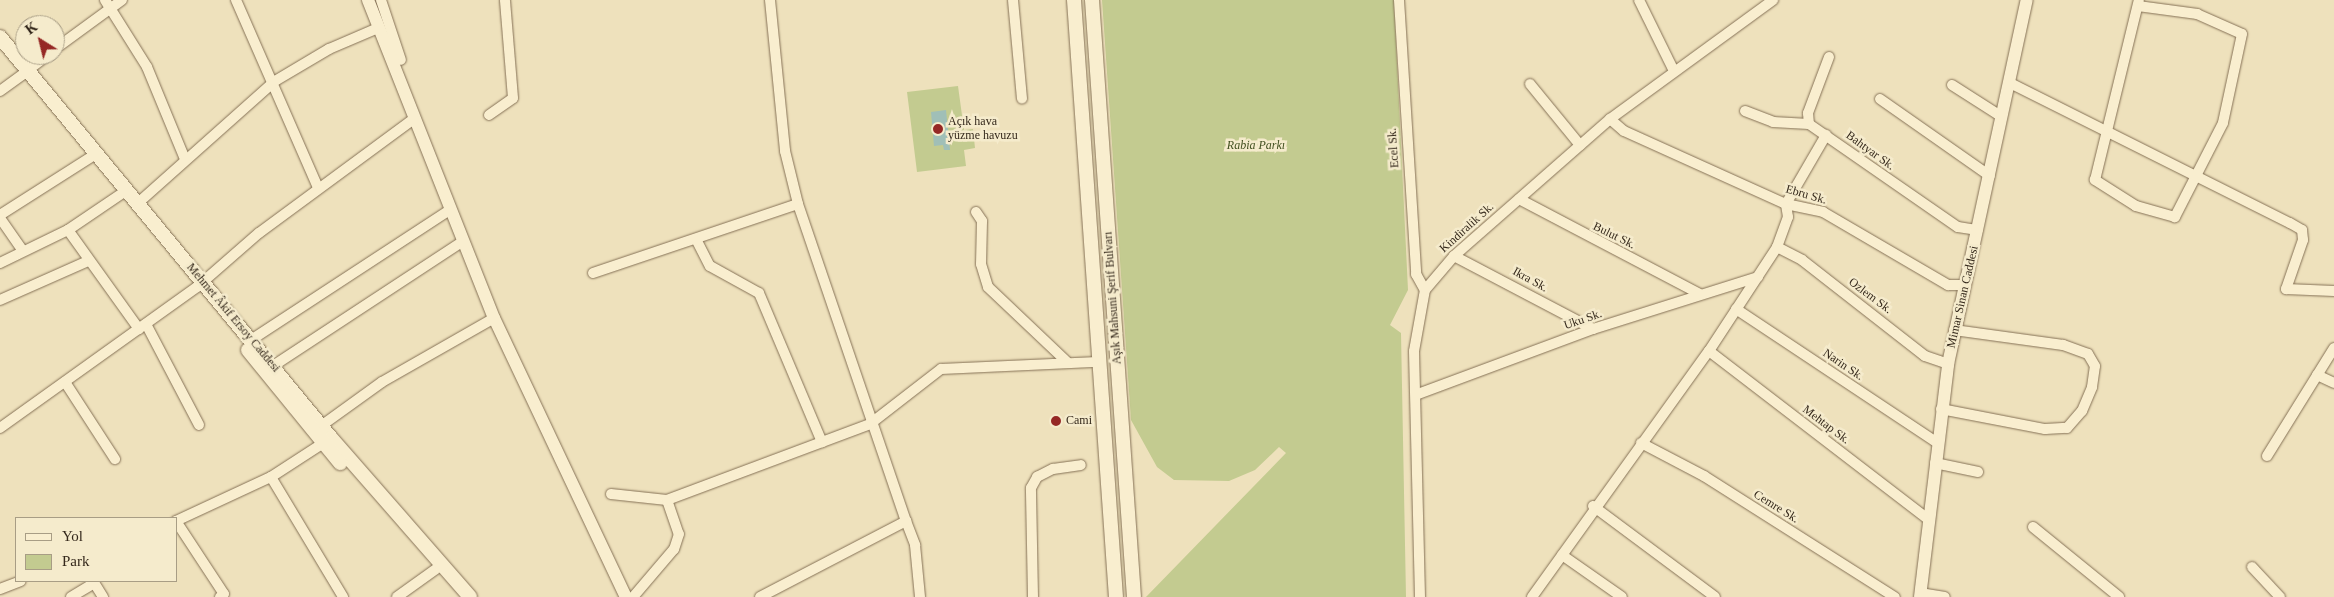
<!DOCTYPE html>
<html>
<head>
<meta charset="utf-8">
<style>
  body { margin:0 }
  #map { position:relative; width:2334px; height:597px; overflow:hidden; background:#eee1bc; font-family:Georgia,serif }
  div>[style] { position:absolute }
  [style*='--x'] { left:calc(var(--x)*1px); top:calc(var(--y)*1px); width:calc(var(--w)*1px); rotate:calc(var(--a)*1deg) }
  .green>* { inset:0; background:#c3cb90 }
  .water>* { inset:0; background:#a0bfb7 }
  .roads { filter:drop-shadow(0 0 1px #857156) drop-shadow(0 0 1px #857156) }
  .minor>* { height:10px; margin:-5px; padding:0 5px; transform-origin:5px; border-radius:5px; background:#f9eecf }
  .tertiary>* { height:12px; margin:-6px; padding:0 6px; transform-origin:6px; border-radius:6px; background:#f9eecf }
  .secondary>* { height:14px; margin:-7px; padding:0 7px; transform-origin:7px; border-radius:7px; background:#f9eecf }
  .dots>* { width:14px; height:14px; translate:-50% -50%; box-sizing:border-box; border:2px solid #f5ebcc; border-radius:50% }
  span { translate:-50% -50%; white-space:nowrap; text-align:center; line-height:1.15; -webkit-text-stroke:5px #f5ebcc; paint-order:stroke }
  .poi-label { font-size:12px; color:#34281b }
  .left { translate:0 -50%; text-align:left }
  .park-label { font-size:12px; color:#435121; font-style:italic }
  .street-label { font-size:12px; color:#34281b }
  .legend { position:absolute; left:15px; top:517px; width:162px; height:65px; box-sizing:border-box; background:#f5ebcc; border:1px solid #a89d85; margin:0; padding:6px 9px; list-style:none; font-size:15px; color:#34281b }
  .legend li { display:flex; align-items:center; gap:10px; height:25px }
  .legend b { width:25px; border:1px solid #a89d85 }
  .north { position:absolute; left:15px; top:15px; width:50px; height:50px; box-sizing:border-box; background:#f5ebcc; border:1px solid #a89d85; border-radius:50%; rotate:324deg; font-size:14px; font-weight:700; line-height:20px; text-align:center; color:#34281b }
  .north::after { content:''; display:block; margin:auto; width:18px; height:22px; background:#952825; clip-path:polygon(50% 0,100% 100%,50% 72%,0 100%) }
</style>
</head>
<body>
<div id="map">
  <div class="green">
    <div style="clip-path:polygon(1102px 0,1394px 0,1408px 290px,1390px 325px,1401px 333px,1406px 597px,1146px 597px,1286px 453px,1279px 447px,1255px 470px,1229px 481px,1174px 480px,1157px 467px,1131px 420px)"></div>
    <div style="clip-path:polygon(958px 86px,964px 130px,973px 129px,975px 148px,964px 150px,966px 166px,917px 172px,907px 92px)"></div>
  </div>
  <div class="water">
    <div style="clip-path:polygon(946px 110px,950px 150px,944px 150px,943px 145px,934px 146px,931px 112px)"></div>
  </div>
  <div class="roads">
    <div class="minor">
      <div style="--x:105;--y:0;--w:79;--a:57.9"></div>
      <div style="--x:147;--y:67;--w:100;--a:67.6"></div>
      <div style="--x:236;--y:0;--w:205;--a:66.4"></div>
      <div style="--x:381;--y:0;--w:63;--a:71.6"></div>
      <div style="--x:770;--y:0;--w:152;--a:84.3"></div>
      <div style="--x:785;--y:151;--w:55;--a:76.2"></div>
      <div style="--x:798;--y:204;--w:335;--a:71.2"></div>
      <div style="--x:1013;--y:0;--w:99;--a:84.8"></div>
      <div style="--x:1399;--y:0;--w:275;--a:86.4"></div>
      <div style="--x:1416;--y:274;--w:18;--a:61"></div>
      <div style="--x:1639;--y:0;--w:79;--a:63.8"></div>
      <div style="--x:2138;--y:6;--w:60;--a:7.7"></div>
      <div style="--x:2197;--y:14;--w:49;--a:24"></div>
      <div style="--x:2242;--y:34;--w:91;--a:102.1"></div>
      <div style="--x:2223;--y:123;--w:106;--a:117.1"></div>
      <div style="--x:2175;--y:217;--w:41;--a:-164.2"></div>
      <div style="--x:2136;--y:206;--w:49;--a:-147.6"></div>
      <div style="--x:2095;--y:180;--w:185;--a:-76.3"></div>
      <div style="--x:55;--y:49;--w:83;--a:-36.2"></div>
      <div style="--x:1829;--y:57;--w:60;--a:110.6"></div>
      <div style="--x:1808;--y:113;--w:11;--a:85"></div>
      <div style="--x:1809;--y:124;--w:181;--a:34.7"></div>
      <div style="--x:1958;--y:227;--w:20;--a:9"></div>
      <div style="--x:28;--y:70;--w:25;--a:-37"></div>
      <div style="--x:2010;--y:83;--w:313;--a:26.6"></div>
      <div style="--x:2290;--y:223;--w:14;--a:30"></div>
      <div style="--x:2302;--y:230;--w:10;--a:84"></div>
      <div style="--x:2303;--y:240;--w:52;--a:109.1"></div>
      <div style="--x:2286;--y:289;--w:48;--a:2.4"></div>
      <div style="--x:1530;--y:84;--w:79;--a:50.7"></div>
      <div style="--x:1952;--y:85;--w:59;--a:32.6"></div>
      <div style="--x:0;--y:91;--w:27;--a:-36"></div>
      <div style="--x:1880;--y:99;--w:134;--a:35"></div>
      <div style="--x:1745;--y:111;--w:30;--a:21"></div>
      <div style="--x:1773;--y:122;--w:36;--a:3"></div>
      <div style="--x:489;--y:115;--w:29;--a:-35"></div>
      <div style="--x:513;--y:98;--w:98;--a:-94.7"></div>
      <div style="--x:1610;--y:119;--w:18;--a:41"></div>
      <div style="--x:1624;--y:131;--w:178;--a:24.3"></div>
      <div style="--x:1786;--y:204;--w:38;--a:12"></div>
      <div style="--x:1823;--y:212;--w:145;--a:30.3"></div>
      <div style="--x:1948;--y:285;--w:17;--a:0"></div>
      <div style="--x:1519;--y:199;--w:204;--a:27.7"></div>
      <div style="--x:138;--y:203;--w:183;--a:-41.7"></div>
      <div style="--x:275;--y:81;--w:63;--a:-30.7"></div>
      <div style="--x:329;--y:49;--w:53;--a:-23.2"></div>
      <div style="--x:976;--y:212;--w:11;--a:56"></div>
      <div style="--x:982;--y:221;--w:43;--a:91.3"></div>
      <div style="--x:981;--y:264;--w:24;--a:73"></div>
      <div style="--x:988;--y:287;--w:110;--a:43.5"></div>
      <div style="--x:0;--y:215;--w:108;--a:-32.5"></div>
      <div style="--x:0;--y:218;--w:40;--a:55.1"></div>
      <div style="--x:68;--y:230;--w:122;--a:54.4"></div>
      <div style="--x:697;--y:241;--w:28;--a:63"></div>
      <div style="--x:710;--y:266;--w:56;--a:28.9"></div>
      <div style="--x:759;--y:293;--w:162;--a:67.1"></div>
      <div style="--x:1777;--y:247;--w:28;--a:27"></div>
      <div style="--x:1802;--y:260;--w:156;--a:38"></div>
      <div style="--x:1925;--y:356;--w:24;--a:19"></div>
      <div style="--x:1454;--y:256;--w:157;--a:27.7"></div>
      <div style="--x:0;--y:263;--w:76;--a:-25.9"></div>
      <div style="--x:68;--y:230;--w:64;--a:-34.2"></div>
      <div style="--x:593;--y:273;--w:216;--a:-18.6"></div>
      <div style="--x:0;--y:300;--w:96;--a:-23.9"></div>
      <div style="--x:1736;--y:309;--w:240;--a:33.6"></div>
      <div style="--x:146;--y:324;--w:114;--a:62.3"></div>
      <div style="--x:251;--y:340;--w:239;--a:-33.2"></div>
      <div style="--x:1709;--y:351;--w:275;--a:37.5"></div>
      <div style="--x:273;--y:366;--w:227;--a:-33.3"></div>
      <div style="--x:2317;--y:375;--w:19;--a:25"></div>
      <div style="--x:65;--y:382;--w:92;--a:57"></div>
      <div style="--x:1418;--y:394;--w:187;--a:-20.4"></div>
      <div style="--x:1593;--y:329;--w:173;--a:-17.5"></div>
      <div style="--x:1941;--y:409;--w:106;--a:10.9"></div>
      <div style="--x:2045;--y:429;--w:22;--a:-3"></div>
      <div style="--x:2067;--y:428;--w:23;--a:-49"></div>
      <div style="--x:2082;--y:411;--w:26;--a:-67"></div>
      <div style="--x:2092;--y:387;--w:21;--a:-82"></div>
      <div style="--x:2095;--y:366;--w:14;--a:-120"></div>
      <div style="--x:2088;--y:354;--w:27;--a:-160"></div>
      <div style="--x:2063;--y:345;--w:110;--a:-172.2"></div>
      <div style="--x:321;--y:426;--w:75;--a:-35.8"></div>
      <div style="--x:382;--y:382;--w:129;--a:-29.7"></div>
      <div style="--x:0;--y:428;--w:242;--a:-35.6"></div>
      <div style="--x:197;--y:287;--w:82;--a:-41.1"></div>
      <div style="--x:259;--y:233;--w:194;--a:-36.4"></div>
      <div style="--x:1641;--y:443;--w:71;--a:27.6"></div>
      <div style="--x:1704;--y:476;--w:226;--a:32.4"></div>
      <div style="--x:2267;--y:456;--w:127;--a:-58.2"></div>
      <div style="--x:1935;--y:463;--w:44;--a:11.8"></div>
      <div style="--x:271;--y:477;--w:140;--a:59"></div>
      <div style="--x:611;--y:494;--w:56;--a:6.1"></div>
      <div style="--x:667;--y:500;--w:36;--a:71"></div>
      <div style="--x:679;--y:534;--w:16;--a:108"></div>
      <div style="--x:674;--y:549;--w:63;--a:130.5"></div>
      <div style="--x:667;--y:500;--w:217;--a:-20.5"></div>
      <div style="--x:870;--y:424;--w:90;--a:-37.8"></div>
      <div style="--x:941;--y:369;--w:157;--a:-2.6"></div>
      <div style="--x:1593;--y:506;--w:152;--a:36.7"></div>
      <div style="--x:176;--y:521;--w:105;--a:-24.9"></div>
      <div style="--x:271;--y:477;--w:68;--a:-33"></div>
      <div style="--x:176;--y:521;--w:87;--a:56.7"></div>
      <div style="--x:224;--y:594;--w:5;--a:143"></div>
      <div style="--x:2033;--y:527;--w:111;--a:39.1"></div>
      <div style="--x:1562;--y:555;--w:73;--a:35"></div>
      <div style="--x:2252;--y:567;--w:41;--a:47"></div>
      <div style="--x:93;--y:581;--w:19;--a:58"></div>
      <div style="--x:0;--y:589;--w:22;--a:-21"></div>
      <div style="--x:1920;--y:593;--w:25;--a:9"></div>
      <div style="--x:71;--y:597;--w:27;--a:-31"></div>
      <div style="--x:397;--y:597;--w:48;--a:-35.7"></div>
      <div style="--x:760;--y:597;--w:165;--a:-27.5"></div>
      <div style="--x:906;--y:521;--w:26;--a:69"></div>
      <div style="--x:915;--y:545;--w:52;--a:84.5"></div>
      <div style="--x:1033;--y:597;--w:109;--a:-91.1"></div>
      <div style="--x:1031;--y:488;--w:13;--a:-61"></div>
      <div style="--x:1037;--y:477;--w:18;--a:-27"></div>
      <div style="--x:1053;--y:469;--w:28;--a:-8"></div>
      <div style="--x:1420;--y:597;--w:246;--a:-91.4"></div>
      <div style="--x:1414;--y:351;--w:62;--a:-79.8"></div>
      <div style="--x:1425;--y:290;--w:45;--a:-49.5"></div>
      <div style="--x:1454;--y:256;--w:208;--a:-41.3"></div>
      <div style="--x:1610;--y:119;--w:202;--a:-36.1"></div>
      <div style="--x:1532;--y:597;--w:303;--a:-54.3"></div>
      <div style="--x:1709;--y:351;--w:124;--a:-56.8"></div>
      <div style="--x:1777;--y:247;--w:32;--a:-70"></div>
      <div style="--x:1788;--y:217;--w:13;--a:-99"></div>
      <div style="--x:1786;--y:204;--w:80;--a:-59.9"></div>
    </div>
    <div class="tertiary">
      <div style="--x:368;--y:0;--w:342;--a:68.4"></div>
      <div style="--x:494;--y:318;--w:309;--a:64.7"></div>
      <div style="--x:1920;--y:597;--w:235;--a:-83.1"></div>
      <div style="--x:1948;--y:364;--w:372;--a:-77.8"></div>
    </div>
    <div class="secondary">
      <div style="--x:1074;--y:0;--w:598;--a:85.98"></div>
      <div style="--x:1092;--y:0;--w:598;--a:85.98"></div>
      <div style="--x:0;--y:37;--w:520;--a:50.46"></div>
      <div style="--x:331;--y:438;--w:211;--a:48.8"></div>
      <div style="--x:248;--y:350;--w:146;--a:50.8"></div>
    </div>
  </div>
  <div class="dots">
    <div style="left:938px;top:129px;background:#952825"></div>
    <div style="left:1056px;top:421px;background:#952825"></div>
  </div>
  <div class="poi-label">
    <span class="left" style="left:948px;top:129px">Açık hava<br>yüzme havuzu</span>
    <span class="left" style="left:1066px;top:421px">Cami</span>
  </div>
  <div class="park-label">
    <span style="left:1256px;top:146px">Rabia Parkı</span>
  </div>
  <div class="street-label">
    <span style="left:1394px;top:148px;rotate:-94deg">Ecel Sk.</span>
    <span style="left:1870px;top:151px;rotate:36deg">Bahtyar Sk.</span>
    <span style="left:1806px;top:195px;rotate:16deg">Ebru Sk.</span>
    <span style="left:1467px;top:228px;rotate:-42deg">Kindiralik Sk.</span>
    <span style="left:1614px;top:236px;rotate:26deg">Bulut Sk.</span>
    <span style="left:1530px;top:280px;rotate:29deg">Ikra Sk.</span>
    <span style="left:1870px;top:296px;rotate:37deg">Ozlem Sk.</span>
    <span style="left:1963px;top:297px;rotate:-77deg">Mimar Sinan Caddesi</span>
    <span style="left:1113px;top:298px;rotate:-94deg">Aşık Mahsuni Şerif Bulvarı</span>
    <span style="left:233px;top:318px;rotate:50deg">Mehmet Âkif Ersoy Caddesi</span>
    <span style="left:1583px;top:320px;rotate:-19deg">Uku Sk.</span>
    <span style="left:1843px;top:365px;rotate:34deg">Narin Sk.</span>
    <span style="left:1826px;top:425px;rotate:37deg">Mehtap Sk.</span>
    <span style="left:1776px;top:507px;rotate:32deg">Cemre Sk.</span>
  </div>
  <ul class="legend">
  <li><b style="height:6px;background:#f9eecf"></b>Yol</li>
  <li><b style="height:14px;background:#c3cb90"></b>Park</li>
  </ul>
  <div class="north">K</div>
</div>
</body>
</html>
